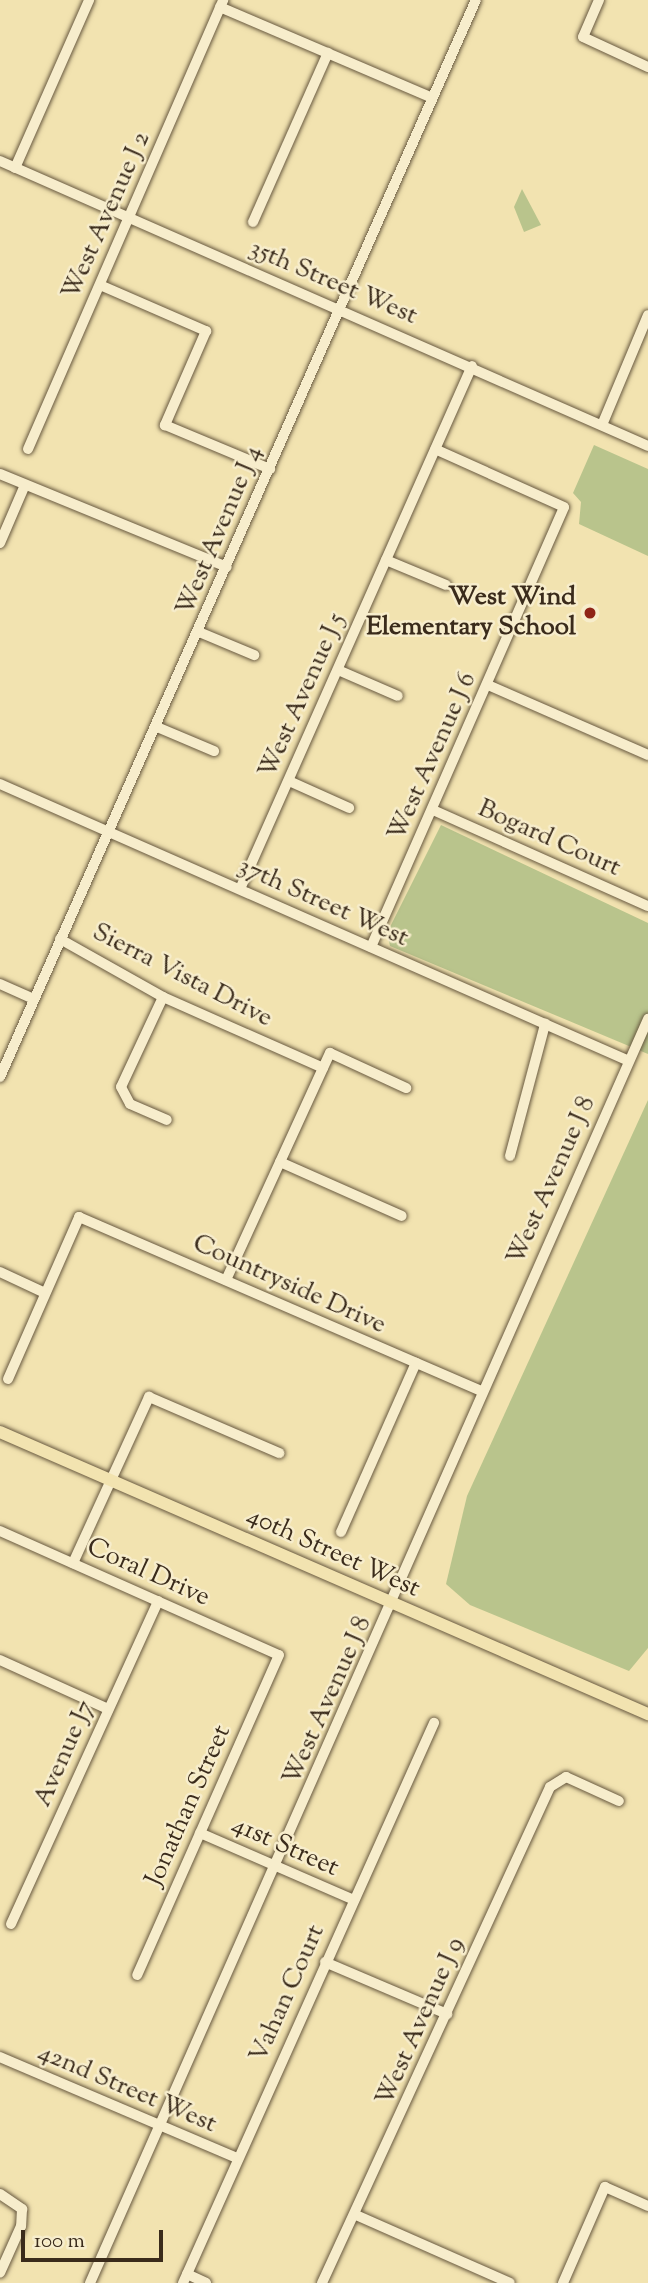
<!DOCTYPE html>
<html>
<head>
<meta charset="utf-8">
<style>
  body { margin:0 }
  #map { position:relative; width:648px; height:2283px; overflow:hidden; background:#f2e3b0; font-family:"Sorts Mill Goudy",serif }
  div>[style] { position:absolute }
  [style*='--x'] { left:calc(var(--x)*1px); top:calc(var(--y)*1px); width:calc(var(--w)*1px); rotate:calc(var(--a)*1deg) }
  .green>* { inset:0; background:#b9c48c }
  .roads { filter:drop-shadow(0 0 2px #685940) drop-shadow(0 0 2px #685940) }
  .minor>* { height:10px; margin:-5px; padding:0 5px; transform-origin:5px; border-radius:5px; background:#f7edcc }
  .major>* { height:12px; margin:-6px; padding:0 6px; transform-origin:6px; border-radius:6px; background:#f2e3b0 }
  .dots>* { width:19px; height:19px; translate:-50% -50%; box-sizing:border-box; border:4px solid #f7edcc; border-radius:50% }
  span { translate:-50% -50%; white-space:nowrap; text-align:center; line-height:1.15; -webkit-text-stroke:5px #f7edcc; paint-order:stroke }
  .street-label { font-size:26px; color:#3a2b1b }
  .poi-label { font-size:26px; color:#3a2b1b; font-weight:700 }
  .right { translate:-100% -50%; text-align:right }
  .scale { position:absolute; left:21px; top:2230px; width:142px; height:32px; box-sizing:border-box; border:4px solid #3a2b1b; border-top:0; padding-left:9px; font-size:21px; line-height:24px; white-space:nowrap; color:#3a2b1b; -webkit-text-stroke:5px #f7edcc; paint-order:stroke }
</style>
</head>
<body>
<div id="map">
  <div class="green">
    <div style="clip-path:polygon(522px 189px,541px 225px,524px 232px,514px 207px)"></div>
    <div style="clip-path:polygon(594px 445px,648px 469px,648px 556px,579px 524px,581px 502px,573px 493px)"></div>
    <div style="clip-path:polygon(441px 825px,648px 923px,648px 1054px,390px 946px,387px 933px)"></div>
    <div style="clip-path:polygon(648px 1100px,648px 1648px,629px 1671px,470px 1605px,446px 1584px,467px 1496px)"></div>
  </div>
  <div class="roads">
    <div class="minor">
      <div style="--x:599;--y:0;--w:40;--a:113.4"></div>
      <div style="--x:583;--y:37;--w:72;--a:24.8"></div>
      <div style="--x:220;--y:7;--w:231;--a:23.2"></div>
      <div style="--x:0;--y:161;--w:708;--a:23.74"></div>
      <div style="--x:15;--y:168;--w:184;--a:-66.2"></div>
      <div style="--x:253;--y:222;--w:185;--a:-66.1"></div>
      <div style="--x:100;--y:285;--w:116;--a:23.5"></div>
      <div style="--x:206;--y:331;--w:103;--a:113.6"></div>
      <div style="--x:165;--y:425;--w:114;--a:22.7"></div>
      <div style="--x:602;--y:425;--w:119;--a:-67.3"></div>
      <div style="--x:28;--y:449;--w:490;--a:-66.5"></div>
      <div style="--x:0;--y:474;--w:245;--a:22.3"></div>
      <div style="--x:0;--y:543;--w:63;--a:-66.7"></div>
      <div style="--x:386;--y:560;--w:65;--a:22.6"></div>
      <div style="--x:199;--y:632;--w:60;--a:22.7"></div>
      <div style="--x:338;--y:670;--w:65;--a:23.4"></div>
      <div style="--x:488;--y:685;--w:175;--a:23.6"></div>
      <div style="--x:157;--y:727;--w:62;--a:22.8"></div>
      <div style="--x:289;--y:781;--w:66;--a:24.2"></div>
      <div style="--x:0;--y:784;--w:687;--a:23.77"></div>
      <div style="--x:433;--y:810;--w:235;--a:24.1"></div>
      <div style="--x:240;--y:889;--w:572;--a:-66.08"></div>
      <div style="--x:60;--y:939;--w:118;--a:29.4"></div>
      <div style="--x:163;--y:997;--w:175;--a:23.9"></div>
      <div style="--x:371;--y:947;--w:480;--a:-66.3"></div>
      <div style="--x:564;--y:507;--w:141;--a:-155.8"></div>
      <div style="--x:0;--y:984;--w:36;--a:24"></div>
      <div style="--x:163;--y:997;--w:99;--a:115"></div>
      <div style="--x:121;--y:1087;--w:19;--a:62"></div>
      <div style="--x:130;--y:1104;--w:40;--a:23.4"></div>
      <div style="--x:0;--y:1077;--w:1177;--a:-66.16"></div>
      <div style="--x:510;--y:1156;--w:137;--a:-75.1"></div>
      <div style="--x:280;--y:1162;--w:133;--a:23.9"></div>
      <div style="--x:0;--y:1272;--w:50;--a:25"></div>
      <div style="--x:226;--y:1280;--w:250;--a:-65.4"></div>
      <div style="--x:330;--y:1053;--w:84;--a:24.7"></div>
      <div style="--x:8;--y:1379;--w:177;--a:-66.3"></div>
      <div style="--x:79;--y:1217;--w:438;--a:23.4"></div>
      <div style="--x:0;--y:1531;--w:305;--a:24"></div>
      <div style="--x:279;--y:1655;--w:350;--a:113.9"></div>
      <div style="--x:341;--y:1532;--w:185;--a:-66.1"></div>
      <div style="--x:73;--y:1563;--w:183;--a:-65.4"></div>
      <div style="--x:149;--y:1397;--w:142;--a:23.3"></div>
      <div style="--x:0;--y:1660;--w:119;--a:24.4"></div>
      <div style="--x:200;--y:1833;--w:168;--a:23.5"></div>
      <div style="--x:11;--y:1924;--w:355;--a:-65.5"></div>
      <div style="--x:325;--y:1962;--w:133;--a:23.1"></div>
      <div style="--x:0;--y:2057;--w:258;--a:23.1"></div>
      <div style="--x:0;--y:2194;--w:27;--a:34"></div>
      <div style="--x:22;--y:2209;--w:17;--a:93"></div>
      <div style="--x:21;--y:2226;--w:51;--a:114.1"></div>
      <div style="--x:356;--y:2215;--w:168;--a:23.8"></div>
      <div style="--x:187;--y:2274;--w:21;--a:25"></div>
      <div style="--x:90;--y:2283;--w:1382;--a:-66.18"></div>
      <div style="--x:183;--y:2283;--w:614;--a:-65.86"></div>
      <div style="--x:322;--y:2283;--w:546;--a:-65.31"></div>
      <div style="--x:550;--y:1787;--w:19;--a:-32"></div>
      <div style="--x:566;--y:1777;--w:58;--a:24.4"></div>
      <div style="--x:563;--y:2283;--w:105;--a:-66.4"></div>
      <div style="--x:605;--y:2187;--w:47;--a:23.8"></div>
    </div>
    <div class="major">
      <div style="--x:0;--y:1432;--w:707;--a:23.52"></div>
    </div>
  </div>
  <div class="dots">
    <div style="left:590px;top:613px;background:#8f2418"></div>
  </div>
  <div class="street-label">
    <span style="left:107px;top:216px;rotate:-66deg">West Avenue J 2</span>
    <span style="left:333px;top:283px;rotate:23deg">35th Street West</span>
    <span style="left:220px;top:531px;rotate:-67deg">West Avenue J 4</span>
    <span style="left:303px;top:696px;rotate:-66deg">West Avenue J 5</span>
    <span style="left:433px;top:757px;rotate:-66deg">West Avenue J 6</span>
    <span style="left:549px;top:839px;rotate:24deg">Bogard Court</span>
    <span style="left:323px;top:903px;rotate:24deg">37th Street West</span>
    <span style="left:182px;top:976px;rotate:27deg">Sierra Vista Drive</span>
    <span style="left:552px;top:1181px;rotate:-66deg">West Avenue J 8</span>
    <span style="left:289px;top:1285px;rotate:24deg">Countryside Drive</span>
    <span style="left:333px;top:1553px;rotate:24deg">40th Street West</span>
    <span style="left:148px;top:1573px;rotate:24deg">Coral Drive</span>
    <span style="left:328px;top:1701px;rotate:-66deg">West Avenue J 8</span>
    <span style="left:65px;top:1754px;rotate:-66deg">Avenue J7</span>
    <span style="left:189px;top:1806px;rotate:-66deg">Jonathan Street</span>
    <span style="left:285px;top:1847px;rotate:24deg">41st Street</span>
    <span style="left:288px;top:1994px;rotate:-66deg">Vahan Court</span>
    <span style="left:421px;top:2022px;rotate:-66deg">West Avenue J 9</span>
    <span style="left:127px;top:2089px;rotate:23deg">42nd Street West</span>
  </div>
  <div class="poi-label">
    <span class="right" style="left:576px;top:613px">West Wind<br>Elementary School</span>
  </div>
  <div class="scale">100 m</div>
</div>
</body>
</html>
